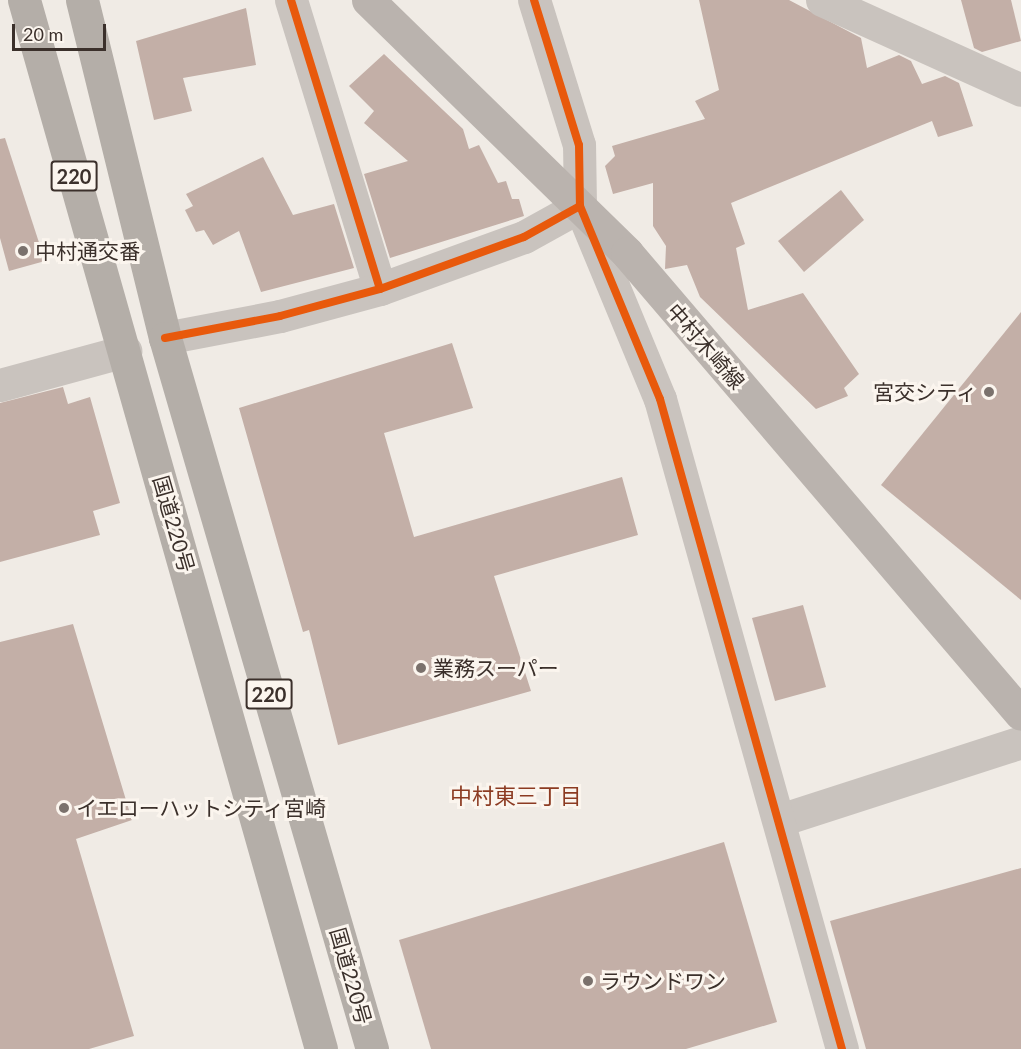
<!DOCTYPE html>
<html>
<head>
<meta charset="utf-8">
<style>
  body { margin:0 }
  #map { position:relative; width:1021px; height:1049px; overflow:hidden; background:#f0ebe5; font-family:Lato,"Noto Sans JP",sans-serif }
  div>[style] { position:absolute }
  [style*='--x'] { left:calc(var(--x)*1px); top:calc(var(--y)*1px); width:calc(var(--w)*1px); rotate:calc(var(--a)*1deg) }
  .building>* { inset:0; background:#c3afa7 }
  .minor>* { height:33px; margin:-16.5px; padding:0 16.5px; transform-origin:16.5px; border-radius:16.5px; background:#c9c3be }
  .tertiary>* { height:33px; margin:-16.5px; padding:0 16.5px; transform-origin:16.5px; border-radius:16.5px; background:#c9c3be }
  .secondary>* { height:33px; margin:-16.5px; padding:0 16.5px; transform-origin:16.5px; border-radius:16.5px; background:#bab3ae }
  .trunk>* { height:33px; margin:-16.5px; padding:0 16.5px; transform-origin:16.5px; border-radius:16.5px; background:#b4aea8 }
  .cycleway>* { height:8px; margin:-4px; padding:0 4px; transform-origin:4px; border-radius:4px; background:#e8590c }
  .dots>* { width:16px; height:16px; translate:-50% -50%; box-sizing:border-box; border:3px solid #fbf5ee; border-radius:50% }
  span { translate:-50% -50%; white-space:nowrap; text-align:center; line-height:1.15; -webkit-text-stroke:6px #fbf5ee; paint-order:stroke }
  .shield-label span { padding:2px 4px; background:#fbf5ee; border:2px solid; border-radius:4px; -webkit-text-stroke-width:0 }
  .shield-label { font-size:20px; color:#3b302b; font-weight:700 }
  .poi-label { font-size:21px; color:#3b302b }
  .left { translate:0 -50%; text-align:left }
  .right { translate:-100% -50%; text-align:right }
  .street-label { font-size:21px; color:#3b302b }
  .neighbourhood-label { font-size:22px; color:#8c3b22 }
  .scale { position:absolute; left:12px; top:24px; width:94px; height:27px; box-sizing:border-box; border:3px solid #3b302b; border-top:0; padding-left:8px; font-size:18px; line-height:21px; white-space:nowrap; color:#3b302b; -webkit-text-stroke:4px #fbf5ee; paint-order:stroke }
</style>
</head>
<body>
<div id="map">
  <div class="building">
    <div style="clip-path:polygon(699px 0,789px 0,861px 38px,867px 68px,899px 55px,911px 61px,922px 84px,945px 76px,959px 83px,973px 126px,938px 137px,932px 121px,731px 203px,745px 244px,736px 248px,748px 310px,803px 293px,859px 374px,844px 388px,848px 396px,816px 409px,700px 297px,687px 265px,665px 269px,666px 246px,653px 226px,653px 183px,613px 194px,605px 166px,615px 156px,612px 146px,705px 119px,695px 101px,719px 90px)"></div>
    <div style="clip-path:polygon(961px 0,1011px 0,1021px 41px,982px 52px,974px 48px)"></div>
    <div style="clip-path:polygon(246px 8px,256px 65px,183px 78px,192px 111px,154px 120px,136px 41px)"></div>
    <div style="clip-path:polygon(384px 54px,463px 129px,469px 149px,479px 145px,498px 183px,506px 181px,512px 199px,519px 199px,524px 216px,390px 258px,364px 174px,408px 161px,364px 123px,374px 111px,349px 86px)"></div>
    <div style="clip-path:polygon(5px 138px,45px 261px,9px 271px,0 238px,0 139px)"></div>
    <div style="clip-path:polygon(263px 157px,293px 215px,334px 204px,354px 268px,261px 292px,239px 231px,213px 245px,204px 230px,196px 232px,185px 210px,193px 206px,186px 194px)"></div>
    <div style="clip-path:polygon(841px 190px,864px 220px,804px 272px,778px 241px)"></div>
    <div style="clip-path:polygon(1021px 312px,1021px 600px,881px 485px)"></div>
    <div style="clip-path:polygon(452px 343px,473px 408px,384px 433px,414px 537px,622px 477px,638px 535px,494px 576px,531px 691px,338px 745px,309px 630px,303px 632px,239px 408px)"></div>
    <div style="clip-path:polygon(63px 387px,68px 404px,90px 397px,120px 503px,93px 511px,100px 535px,0 562px,0 403px)"></div>
    <div style="clip-path:polygon(803px 605px,826px 687px,775px 701px,752px 618px)"></div>
    <div style="clip-path:polygon(73px 624px,132px 820px,76px 839px,134px 1036px,89px 1049px,0 1049px,0 642px)"></div>
    <div style="clip-path:polygon(724px 842px,777px 1022px,686px 1049px,431px 1049px,399px 940px)"></div>
    <div style="clip-path:polygon(1021px 868px,1021px 1049px,866px 1049px,830px 921px)"></div>
  </div>
  <div class="minor">
    <div style="--x:291;--y:0;--w:302;--a:72.9"></div>
    <div style="--x:822;--y:0;--w:218;--a:24.3"></div>
    <div style="--x:165;--y:338;--w:117;--a:-10.8"></div>
    <div style="--x:280;--y:316;--w:104;--a:-15.1"></div>
    <div style="--x:380;--y:289;--w:153;--a:-19.9"></div>
    <div style="--x:524;--y:237;--w:64;--a:-29"></div>
    <div style="--x:580;--y:206;--w:61;--a:-90.9"></div>
    <div style="--x:579;--y:145;--w:152;--a:-107.2"></div>
    <div style="--x:0;--y:385;--w:130;--a:-15.2"></div>
    <div style="--x:780;--y:820;--w:253;--a:-17.9"></div>
  </div>
  <div class="tertiary">
    <div style="--x:580;--y:206;--w:209;--a:67.5"></div>
    <div style="--x:660;--y:399;--w:675;--a:74.36"></div>
  </div>
  <div class="secondary">
    <div style="--x:368;--y:0;--w:362;--a:44.3"></div>
    <div style="--x:627;--y:253;--w:606;--a:49.48"></div>
  </div>
  <div class="trunk">
    <div style="--x:24;--y:0;--w:1090;--a:74.19"></div>
    <div style="--x:82;--y:0;--w:348;--a:76.2"></div>
    <div style="--x:165;--y:338;--w:741;--a:73.77"></div>
  </div>
  <div class="cycleway">
    <div style="--x:291;--y:0;--w:302;--a:72.9"></div>
    <div style="--x:534;--y:0;--w:152;--a:72.8"></div>
    <div style="--x:579;--y:145;--w:61;--a:89.1"></div>
    <div style="--x:580;--y:206;--w:209;--a:67.5"></div>
    <div style="--x:660;--y:399;--w:675;--a:74.36"></div>
    <div style="--x:165;--y:338;--w:117;--a:-10.8"></div>
    <div style="--x:280;--y:316;--w:104;--a:-15.1"></div>
    <div style="--x:380;--y:289;--w:153;--a:-19.9"></div>
    <div style="--x:524;--y:237;--w:64;--a:-29"></div>
  </div>
  <div class="dots">
    <div style="left:23px;top:251px;background:#7a716c"></div>
    <div style="left:989px;top:392px;background:#7a716c"></div>
    <div style="left:421px;top:668px;background:#7a716c"></div>
    <div style="left:64px;top:808px;background:#7a716c"></div>
    <div style="left:588px;top:981px;background:#7a716c"></div>
  </div>
  <div class="shield-label">
    <span style="left:74px;top:176px">220</span>
    <span style="left:269px;top:694px">220</span>
  </div>
  <div class="poi-label">
    <span class="left" style="left:35px;top:251px">中村通交番</span>
    <span class="right" style="left:977px;top:392px">宮交シティ</span>
    <span class="left" style="left:433px;top:668px">業務スーパー</span>
    <span class="left" style="left:76px;top:808px">イエローハットシティ宮崎</span>
    <span class="left" style="left:600px;top:981px">ラウンドワン</span>
  </div>
  <div class="street-label">
    <span style="left:706px;top:346px;rotate:49deg">中村木崎線</span>
    <span style="left:174px;top:524px;rotate:74deg">国道220号</span>
    <span style="left:351px;top:976px;rotate:74deg">国道220号</span>
  </div>
  <div class="neighbourhood-label">
    <span style="left:516px;top:796px">中村東三丁目</span>
  </div>
  <div class="scale">20 m</div>
</div>
</body>
</html>
